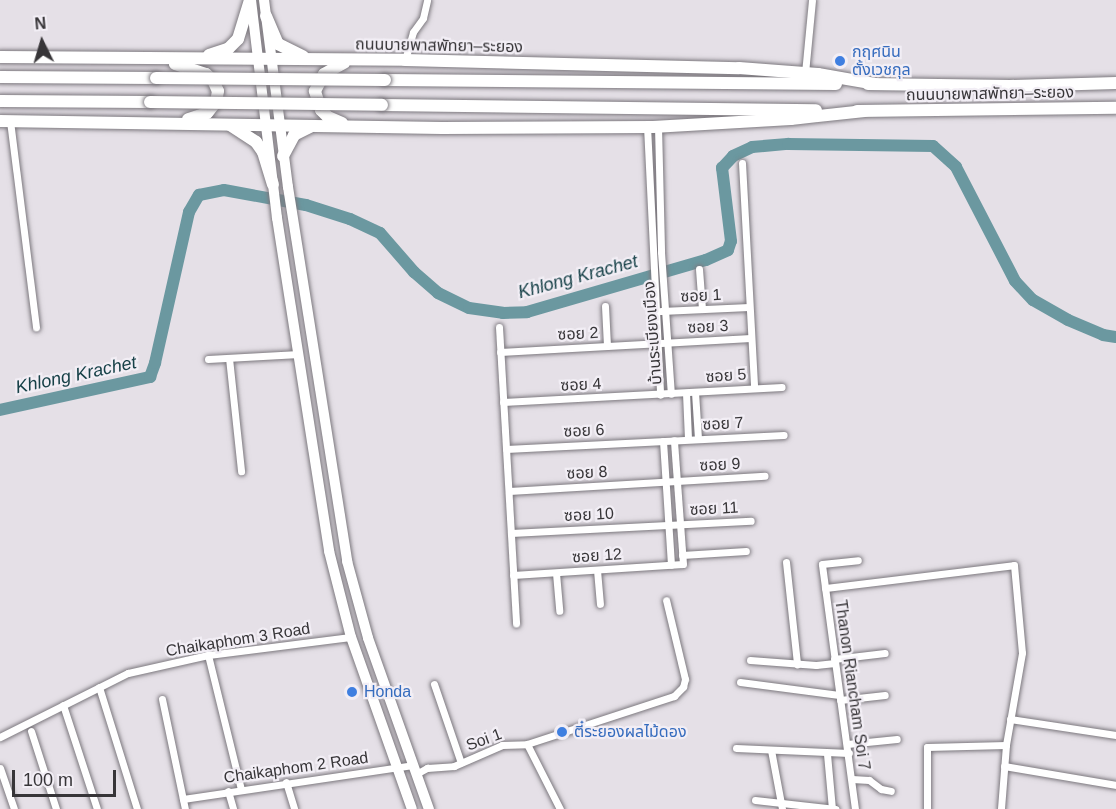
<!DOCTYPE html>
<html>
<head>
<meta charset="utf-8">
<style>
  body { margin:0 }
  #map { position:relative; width:1116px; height:809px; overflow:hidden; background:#e5e0e7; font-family:Helvetica,"Noto Sans Thai",sans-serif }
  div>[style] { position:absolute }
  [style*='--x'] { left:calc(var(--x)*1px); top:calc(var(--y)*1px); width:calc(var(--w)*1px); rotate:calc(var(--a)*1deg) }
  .river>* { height:12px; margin:-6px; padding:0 6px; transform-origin:6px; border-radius:6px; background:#6b98a0 }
  .roads { filter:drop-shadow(0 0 2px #7c787e) drop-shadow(0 0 2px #7c787e) }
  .street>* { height:7px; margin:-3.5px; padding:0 3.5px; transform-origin:3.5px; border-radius:3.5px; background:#fff }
  .primary>* { height:10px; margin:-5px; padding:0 5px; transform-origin:5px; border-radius:5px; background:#fff }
  .highway>* { height:12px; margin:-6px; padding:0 6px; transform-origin:6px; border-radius:6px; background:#fff }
  .bridges { filter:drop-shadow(0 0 2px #7c787e) drop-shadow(0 0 2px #7c787e) }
  .highway-bridge>* { height:12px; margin:-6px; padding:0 6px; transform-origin:6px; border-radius:6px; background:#fff }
  .dots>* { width:16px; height:16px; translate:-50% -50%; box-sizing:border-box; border:3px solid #f2eef5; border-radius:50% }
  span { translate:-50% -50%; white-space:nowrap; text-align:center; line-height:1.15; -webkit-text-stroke:4.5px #f2eef5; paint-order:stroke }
  .street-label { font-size:16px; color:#373538 }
  .shop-label { font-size:16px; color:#366cbe }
  .left { translate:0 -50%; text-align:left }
  .water-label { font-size:18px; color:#174148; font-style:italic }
  .north { position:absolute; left:12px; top:12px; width:60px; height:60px; -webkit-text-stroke:4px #f2eef5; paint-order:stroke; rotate:355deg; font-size:16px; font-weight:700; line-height:24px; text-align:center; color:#373538 }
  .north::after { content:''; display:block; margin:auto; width:21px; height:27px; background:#373538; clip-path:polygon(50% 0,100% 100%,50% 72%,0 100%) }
  .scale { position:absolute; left:12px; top:770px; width:104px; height:27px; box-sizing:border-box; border:3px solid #373538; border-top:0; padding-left:8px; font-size:18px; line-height:21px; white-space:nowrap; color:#373538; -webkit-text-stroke:4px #f2eef5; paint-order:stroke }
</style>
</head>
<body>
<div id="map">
  <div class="river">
    <div style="--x:0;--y:410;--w:154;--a:-12.4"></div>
    <div style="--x:150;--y:377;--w:15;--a:-70"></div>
    <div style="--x:155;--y:363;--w:155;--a:-77.3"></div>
    <div style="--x:189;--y:212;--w:20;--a:-60"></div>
    <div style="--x:199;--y:195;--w:25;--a:-11"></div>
    <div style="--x:224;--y:190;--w:83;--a:10.4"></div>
    <div style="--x:306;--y:205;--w:46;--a:17.7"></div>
    <div style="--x:350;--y:219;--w:33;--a:25"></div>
    <div style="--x:380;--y:233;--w:52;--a:48.9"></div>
    <div style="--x:414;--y:272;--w:32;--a:41"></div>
    <div style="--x:438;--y:293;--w:34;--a:26"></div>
    <div style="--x:469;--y:308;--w:34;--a:8"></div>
    <div style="--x:503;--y:313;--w:24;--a:-2"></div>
    <div style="--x:527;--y:312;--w:186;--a:-16.2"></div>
    <div style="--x:706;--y:260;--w:24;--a:-24"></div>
    <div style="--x:728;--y:250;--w:9;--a:-72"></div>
    <div style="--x:731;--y:241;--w:74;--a:-97"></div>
    <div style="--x:722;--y:168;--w:16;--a:-47"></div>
    <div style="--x:733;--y:156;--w:21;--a:-25"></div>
    <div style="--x:752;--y:147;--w:36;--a:-5"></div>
    <div style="--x:788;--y:144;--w:145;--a:0.8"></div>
    <div style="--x:933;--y:146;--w:31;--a:42"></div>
    <div style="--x:956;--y:167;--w:128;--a:62.6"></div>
    <div style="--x:1015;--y:281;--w:26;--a:47"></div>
    <div style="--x:1033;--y:300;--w:40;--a:29.7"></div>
    <div style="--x:1068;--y:320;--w:38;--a:23"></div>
    <div style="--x:1103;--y:335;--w:13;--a:9"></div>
  </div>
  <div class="roads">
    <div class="street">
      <div style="--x:405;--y:60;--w:29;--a:-74"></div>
      <div style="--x:413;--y:32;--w:17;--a:-54"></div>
      <div style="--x:423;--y:18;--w:18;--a:-77"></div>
      <div style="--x:805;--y:73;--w:73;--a:-84.5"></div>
      <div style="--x:10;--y:121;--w:208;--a:82.8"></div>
      <div style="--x:647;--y:126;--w:269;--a:87.2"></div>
      <div style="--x:658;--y:126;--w:126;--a:88.6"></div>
      <div style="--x:661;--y:252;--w:142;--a:86"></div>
      <div style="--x:742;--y:163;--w:225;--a:86.9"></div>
      <div style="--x:699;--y:269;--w:40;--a:85.7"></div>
      <div style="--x:605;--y:306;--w:40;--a:87.1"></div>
      <div style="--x:661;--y:311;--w:88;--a:-2.6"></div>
      <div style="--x:499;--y:327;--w:297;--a:86.7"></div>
      <div style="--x:500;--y:352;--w:251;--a:-3.2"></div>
      <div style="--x:229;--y:358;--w:114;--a:83.9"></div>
      <div style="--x:208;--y:359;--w:91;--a:-3.1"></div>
      <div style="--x:695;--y:392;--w:47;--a:86.3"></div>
      <div style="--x:686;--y:393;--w:46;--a:87.5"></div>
      <div style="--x:503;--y:402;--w:279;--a:-3.1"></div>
      <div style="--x:663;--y:441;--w:124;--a:86.3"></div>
      <div style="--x:506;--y:449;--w:278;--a:-2.9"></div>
      <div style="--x:509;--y:491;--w:256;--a:-3.4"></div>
      <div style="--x:511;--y:533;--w:240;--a:-2.9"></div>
      <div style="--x:682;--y:555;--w:64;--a:-3.6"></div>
      <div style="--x:786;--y:562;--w:103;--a:83.8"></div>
      <div style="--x:597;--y:570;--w:34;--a:85"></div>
      <div style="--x:556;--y:573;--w:38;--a:85"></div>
      <div style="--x:513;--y:575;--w:170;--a:-3.7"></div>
      <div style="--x:683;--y:564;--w:124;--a:-94.2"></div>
      <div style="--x:825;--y:588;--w:190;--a:-6.9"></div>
      <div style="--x:1014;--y:565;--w:88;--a:84.8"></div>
      <div style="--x:1022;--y:653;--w:93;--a:99.9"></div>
      <div style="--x:1006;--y:745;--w:64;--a:94.5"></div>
      <div style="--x:208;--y:655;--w:138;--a:76.2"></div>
      <div style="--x:834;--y:659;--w:51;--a:-6.7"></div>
      <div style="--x:750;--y:660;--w:66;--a:4.3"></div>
      <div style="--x:816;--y:665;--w:19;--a:-6"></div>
      <div style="--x:740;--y:682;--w:100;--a:7.5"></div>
      <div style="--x:434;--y:684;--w:83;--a:71.1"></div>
      <div style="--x:99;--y:687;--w:128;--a:72.7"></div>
      <div style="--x:162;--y:699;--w:112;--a:78.2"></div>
      <div style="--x:840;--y:700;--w:45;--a:-6.3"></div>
      <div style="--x:63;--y:705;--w:109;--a:71.9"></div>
      <div style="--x:1010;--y:719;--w:107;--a:8.6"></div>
      <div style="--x:31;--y:731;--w:82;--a:72.2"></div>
      <div style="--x:0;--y:737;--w:143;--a:-26.6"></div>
      <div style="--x:128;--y:673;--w:82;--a:-12.7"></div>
      <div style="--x:208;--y:655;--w:144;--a:-7.2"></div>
      <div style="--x:527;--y:744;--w:155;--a:-18.1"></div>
      <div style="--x:674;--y:696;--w:13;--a:-45"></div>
      <div style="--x:683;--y:687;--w:8;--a:-76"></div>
      <div style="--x:685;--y:679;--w:81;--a:-103.5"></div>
      <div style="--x:847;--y:744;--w:50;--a:-5.7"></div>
      <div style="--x:736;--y:748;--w:113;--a:2.5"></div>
      <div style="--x:771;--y:750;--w:60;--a:79.4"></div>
      <div style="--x:827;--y:754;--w:55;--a:84.8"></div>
      <div style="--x:1004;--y:766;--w:114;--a:9.6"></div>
      <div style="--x:0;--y:768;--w:43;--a:71.1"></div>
      <div style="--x:416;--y:774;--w:13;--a:-29"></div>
      <div style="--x:427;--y:768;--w:27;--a:-4"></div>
      <div style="--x:454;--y:766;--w:52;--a:-23.6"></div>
      <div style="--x:502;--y:745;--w:25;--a:-2"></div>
      <div style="--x:527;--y:744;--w:73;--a:63.1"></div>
      <div style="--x:852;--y:779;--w:17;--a:3"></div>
      <div style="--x:869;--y:780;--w:15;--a:37"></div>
      <div style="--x:881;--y:789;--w:10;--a:11"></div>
      <div style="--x:286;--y:782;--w:28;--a:73"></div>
      <div style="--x:228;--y:791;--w:19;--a:74"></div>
      <div style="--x:183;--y:799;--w:232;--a:-8.4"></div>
      <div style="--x:755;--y:800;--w:81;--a:6.4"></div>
      <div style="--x:855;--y:809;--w:247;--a:-97.7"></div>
      <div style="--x:822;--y:564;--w:36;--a:-6"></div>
      <div style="--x:927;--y:809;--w:62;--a:-90"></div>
      <div style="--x:927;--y:747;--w:79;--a:-1.5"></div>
    </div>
    <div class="primary">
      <div style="--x:251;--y:0;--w:220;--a:83.2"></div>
      <div style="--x:277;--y:218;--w:337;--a:81.1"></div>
      <div style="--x:329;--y:551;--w:89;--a:75.7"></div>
      <div style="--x:351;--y:637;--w:182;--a:70.5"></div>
      <div style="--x:264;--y:0;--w:189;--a:82.7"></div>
      <div style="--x:288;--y:187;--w:379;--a:81"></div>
      <div style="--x:347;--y:561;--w:80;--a:74.7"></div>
      <div style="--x:368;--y:638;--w:182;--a:70.4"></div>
    </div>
    <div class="highway">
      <div style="--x:266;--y:16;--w:30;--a:67"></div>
      <div style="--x:278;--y:44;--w:28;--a:26"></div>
      <div style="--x:209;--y:55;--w:20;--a:-18"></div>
      <div style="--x:228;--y:49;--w:14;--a:-45"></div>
      <div style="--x:238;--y:39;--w:41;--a:-72.9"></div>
      <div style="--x:0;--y:57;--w:405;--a:0.4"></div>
      <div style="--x:405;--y:60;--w:334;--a:1.4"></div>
      <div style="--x:739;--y:68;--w:79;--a:4.3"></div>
      <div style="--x:818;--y:74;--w:59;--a:9.8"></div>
      <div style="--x:175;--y:64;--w:33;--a:18"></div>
      <div style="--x:206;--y:74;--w:9;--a:41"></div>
      <div style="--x:213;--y:80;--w:12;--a:66"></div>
      <div style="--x:218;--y:91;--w:11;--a:100"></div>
      <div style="--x:216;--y:102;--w:14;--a:129"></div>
      <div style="--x:207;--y:113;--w:20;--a:162"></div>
      <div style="--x:0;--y:77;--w:156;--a:0.4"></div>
      <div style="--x:385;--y:80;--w:451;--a:0.5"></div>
      <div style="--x:868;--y:84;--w:142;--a:0.8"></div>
      <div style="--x:1010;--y:86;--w:106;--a:-1.6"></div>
      <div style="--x:0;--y:101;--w:150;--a:0.4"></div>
      <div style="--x:382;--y:105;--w:434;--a:0.7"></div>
      <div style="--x:857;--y:111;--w:259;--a:-0.7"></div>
      <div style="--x:0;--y:121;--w:442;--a:0.9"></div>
      <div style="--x:442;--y:128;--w:211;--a:-0.3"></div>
      <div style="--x:653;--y:127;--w:138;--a:-3.3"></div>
      <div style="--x:791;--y:119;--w:74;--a:-6.2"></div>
      <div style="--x:342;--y:123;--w:15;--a:-157"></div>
      <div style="--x:328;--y:117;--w:10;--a:-135"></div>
      <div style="--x:321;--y:110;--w:20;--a:-108"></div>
      <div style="--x:315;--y:91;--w:19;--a:-62"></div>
      <div style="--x:324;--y:74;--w:23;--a:-29"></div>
      <div style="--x:230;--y:125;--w:31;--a:33"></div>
      <div style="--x:256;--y:142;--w:12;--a:55"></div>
      <div style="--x:263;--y:152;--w:34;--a:73"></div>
      <div style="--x:283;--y:156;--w:24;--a:-62"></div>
      <div style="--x:294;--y:135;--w:18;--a:-27"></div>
    </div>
  </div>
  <div class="bridges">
    <div class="highway-bridge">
      <div style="--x:156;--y:78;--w:229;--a:0.5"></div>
      <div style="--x:150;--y:102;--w:232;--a:0.7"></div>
    </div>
  </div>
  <div class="dots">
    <div style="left:840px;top:61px;background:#3f7fe0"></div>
    <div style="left:352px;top:692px;background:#3f7fe0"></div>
    <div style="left:562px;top:732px;background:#3f7fe0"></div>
  </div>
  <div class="street-label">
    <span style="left:439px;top:46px;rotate:1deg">ถนนบายพาสพัทยา–ระยอง</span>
    <span style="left:990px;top:94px;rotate:-1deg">ถนนบายพาสพัทยา–ระยอง</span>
    <span style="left:701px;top:296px;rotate:-3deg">ซอย 1</span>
    <span style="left:708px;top:327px;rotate:-3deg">ซอย 3</span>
    <span style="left:653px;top:333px;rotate:-94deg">บ้านระเบียงเมือง</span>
    <span style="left:578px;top:334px;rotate:-3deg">ซอย 2</span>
    <span style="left:726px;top:376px;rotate:-4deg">ซอย 5</span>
    <span style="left:581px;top:385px;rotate:-3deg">ซอย 4</span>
    <span style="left:723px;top:424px;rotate:-3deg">ซอย 7</span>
    <span style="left:584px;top:431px;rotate:-3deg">ซอย 6</span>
    <span style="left:720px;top:465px;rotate:-3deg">ซอย 9</span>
    <span style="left:587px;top:473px;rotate:-3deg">ซอย 8</span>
    <span style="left:714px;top:509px;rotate:-3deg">ซอย 11</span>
    <span style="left:589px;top:515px;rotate:-3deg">ซอย 10</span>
    <span style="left:597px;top:556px;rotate:-4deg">ซอย 12</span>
    <span style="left:238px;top:640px;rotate:-9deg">Chaikaphom 3 Road</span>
    <span style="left:852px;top:685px;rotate:82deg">Thanon Riancham Soi 7</span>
    <span style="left:484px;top:740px;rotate:-20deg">Soi 1</span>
    <span style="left:296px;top:768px;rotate:-8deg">Chaikaphom 2 Road</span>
  </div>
  <div class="shop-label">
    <span class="left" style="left:852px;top:61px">กฤศนิน<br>ตั้งเวชกุล</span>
    <span class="left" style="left:364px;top:692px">Honda</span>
    <span class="left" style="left:574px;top:732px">ตี๋ระยองผลไม้ดอง</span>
  </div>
  <div class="water-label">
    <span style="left:578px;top:277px;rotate:-15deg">Khlong Krachet</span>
    <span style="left:76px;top:375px;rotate:-12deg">Khlong Krachet</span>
  </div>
  <div class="north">N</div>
  <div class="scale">100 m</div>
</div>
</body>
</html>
